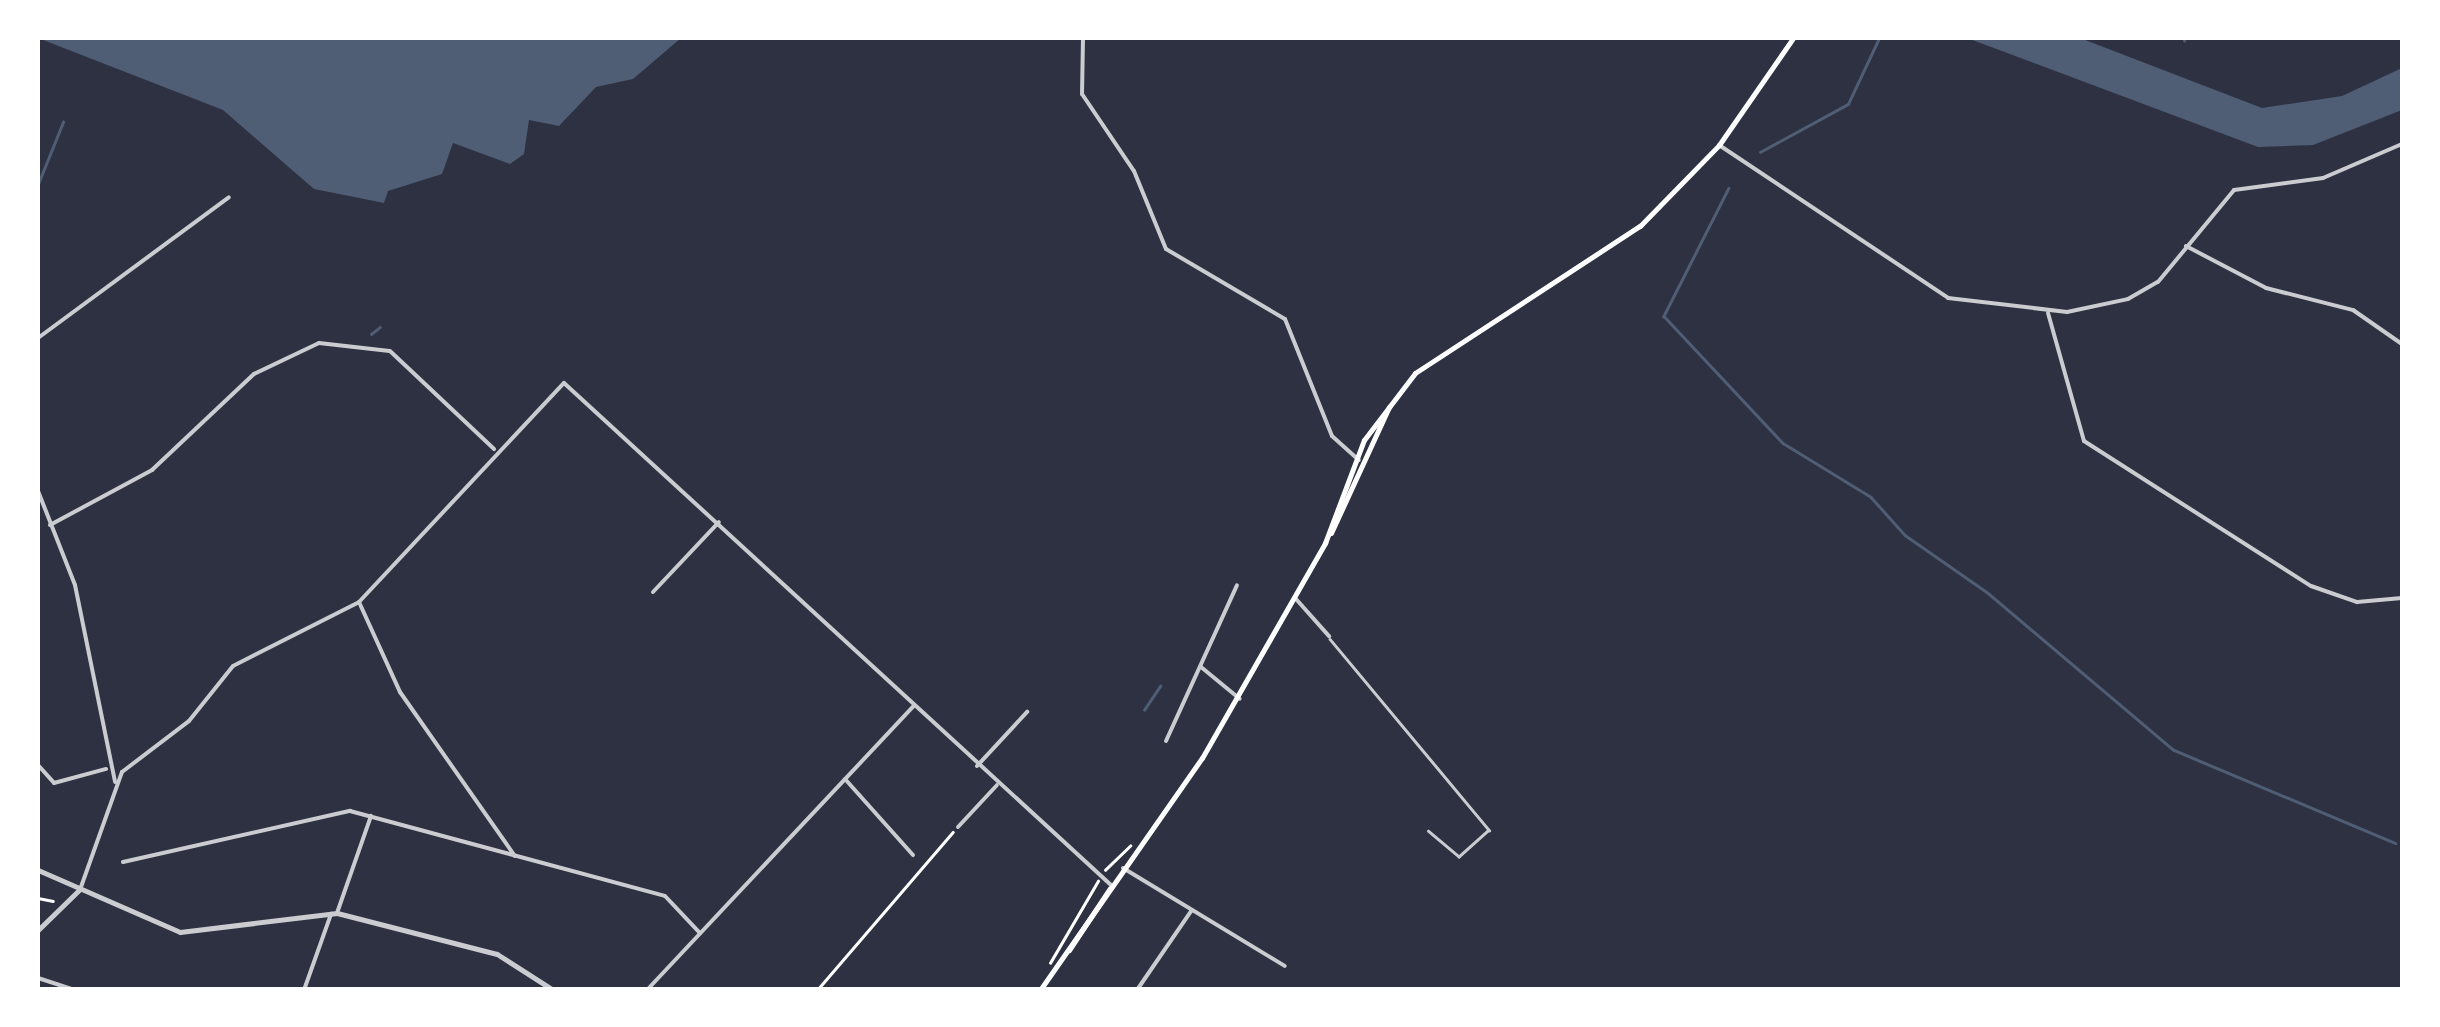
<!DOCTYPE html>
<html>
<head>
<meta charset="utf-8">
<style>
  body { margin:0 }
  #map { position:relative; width:2440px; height:1027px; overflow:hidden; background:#2d3142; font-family:"IBM Plex Serif",serif }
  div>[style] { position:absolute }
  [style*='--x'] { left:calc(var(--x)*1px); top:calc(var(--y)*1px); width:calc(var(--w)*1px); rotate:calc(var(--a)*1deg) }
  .water>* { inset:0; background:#4f5d75 }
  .stream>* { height:2.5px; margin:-1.25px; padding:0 1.25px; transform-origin:1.25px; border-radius:1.25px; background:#4f5d75 }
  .path>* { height:2.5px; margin:-1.25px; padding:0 1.25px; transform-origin:1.25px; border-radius:1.25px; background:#fff }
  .service>* { height:2.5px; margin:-1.25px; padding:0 1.25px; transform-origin:1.25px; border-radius:1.25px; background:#caccd0 }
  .minor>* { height:4px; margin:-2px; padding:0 2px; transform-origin:2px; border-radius:2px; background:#caccd0 }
  .tertiary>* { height:5px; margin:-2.5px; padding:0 2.5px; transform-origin:2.5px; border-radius:2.5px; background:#caccd0 }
  .secondary>* { height:5px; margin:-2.5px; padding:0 2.5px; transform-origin:2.5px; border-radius:2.5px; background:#fff }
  span { translate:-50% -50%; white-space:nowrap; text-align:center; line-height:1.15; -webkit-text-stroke:10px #fff; paint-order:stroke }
  .frame { position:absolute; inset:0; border:40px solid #fff; pointer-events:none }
</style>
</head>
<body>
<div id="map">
  <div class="water">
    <div style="clip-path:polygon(38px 38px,681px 38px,633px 79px,596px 87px,559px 126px,529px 120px,524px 154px,510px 164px,453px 143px,442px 174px,388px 191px,384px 203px,314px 189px,223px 110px)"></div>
    <div style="clip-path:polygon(1967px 38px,2080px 38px,2262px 108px,2342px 96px,2402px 68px,2402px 110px,2313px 145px,2258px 147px)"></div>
  </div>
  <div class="stream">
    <div style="--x:2184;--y:41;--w:3;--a:-72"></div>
    <div style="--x:1760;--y:152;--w:100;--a:-28.6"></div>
    <div style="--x:1848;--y:104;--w:73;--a:-64.8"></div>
    <div style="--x:38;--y:184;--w:67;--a:-68"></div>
    <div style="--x:1729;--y:188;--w:144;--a:116.9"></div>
    <div style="--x:1664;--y:316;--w:174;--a:46.9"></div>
    <div style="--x:1783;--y:443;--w:103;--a:31.5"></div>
    <div style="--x:1871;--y:497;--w:51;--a:48.2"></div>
    <div style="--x:1905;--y:535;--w:101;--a:34.9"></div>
    <div style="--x:1988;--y:593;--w:243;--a:40.2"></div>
    <div style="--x:2174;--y:750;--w:240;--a:22.8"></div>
    <div style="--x:38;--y:211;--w:6;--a:90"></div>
    <div style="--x:371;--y:334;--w:11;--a:-38"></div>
    <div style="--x:1144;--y:710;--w:29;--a:-56"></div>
  </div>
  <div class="path">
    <div style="--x:1105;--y:870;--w:35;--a:-44"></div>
    <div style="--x:38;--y:898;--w:15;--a:11"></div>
    <div style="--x:1050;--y:963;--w:95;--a:-59.7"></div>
    <div style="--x:817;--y:990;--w:208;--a:-49.3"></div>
  </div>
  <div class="service">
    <div style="--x:1330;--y:639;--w:249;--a:50.2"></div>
    <div style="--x:1489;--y:830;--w:40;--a:138"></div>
    <div style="--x:1459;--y:857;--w:40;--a:-140"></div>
  </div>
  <div class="minor">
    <div style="--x:1083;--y:38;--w:56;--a:91"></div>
    <div style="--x:1082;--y:94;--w:93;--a:56"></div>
    <div style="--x:1134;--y:171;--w:84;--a:67.7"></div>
    <div style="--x:1166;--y:249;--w:138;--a:30.5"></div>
    <div style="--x:1285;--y:319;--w:126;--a:68.1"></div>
    <div style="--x:1332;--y:436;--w:36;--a:42"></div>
    <div style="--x:1719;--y:145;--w:275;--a:33.7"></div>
    <div style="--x:1948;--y:298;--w:120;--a:6.7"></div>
    <div style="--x:2067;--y:312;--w:62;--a:-12"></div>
    <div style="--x:2128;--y:299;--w:34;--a:-30"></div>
    <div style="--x:2158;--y:282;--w:119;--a:-50.4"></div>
    <div style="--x:2234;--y:190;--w:90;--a:-7.7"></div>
    <div style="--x:2323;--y:178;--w:86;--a:-23.3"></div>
    <div style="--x:2186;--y:246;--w:90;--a:27.7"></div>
    <div style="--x:2266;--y:288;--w:90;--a:14.2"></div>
    <div style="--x:2353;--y:310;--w:60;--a:34.8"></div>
    <div style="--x:2048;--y:313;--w:133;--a:74.3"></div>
    <div style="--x:2084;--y:441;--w:269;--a:32.6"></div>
    <div style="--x:2311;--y:586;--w:49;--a:19.2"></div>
    <div style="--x:2357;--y:602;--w:45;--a:-5.1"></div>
    <div style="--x:38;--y:338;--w:237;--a:-36.4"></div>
    <div style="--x:38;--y:491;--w:101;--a:68.5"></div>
    <div style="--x:75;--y:585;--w:201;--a:78.5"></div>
    <div style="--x:50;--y:525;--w:116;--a:-28.3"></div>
    <div style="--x:152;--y:470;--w:140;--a:-43.3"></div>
    <div style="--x:254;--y:374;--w:72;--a:-25.5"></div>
    <div style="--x:319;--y:343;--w:71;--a:6.4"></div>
    <div style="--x:390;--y:351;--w:143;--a:43.3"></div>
    <div style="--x:653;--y:592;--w:96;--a:-46.7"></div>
    <div style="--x:1296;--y:599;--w:50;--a:48.3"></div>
    <div style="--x:359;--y:602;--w:99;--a:65.5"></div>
    <div style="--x:400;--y:692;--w:200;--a:55"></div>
    <div style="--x:1201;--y:667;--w:50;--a:39.4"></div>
    <div style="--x:1166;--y:741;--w:171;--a:-65.5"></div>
    <div style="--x:38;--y:765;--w:24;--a:48"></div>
    <div style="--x:54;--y:783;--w:54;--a:-15.1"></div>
    <div style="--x:977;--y:766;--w:74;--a:-47.2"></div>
    <div style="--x:845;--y:779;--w:102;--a:48.2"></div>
    <div style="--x:958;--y:827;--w:57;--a:-47.1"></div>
    <div style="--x:123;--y:862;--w:233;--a:-12.7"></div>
    <div style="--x:350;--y:811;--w:326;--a:15.1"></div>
    <div style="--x:665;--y:896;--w:51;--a:46.6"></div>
    <div style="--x:1123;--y:868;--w:189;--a:31.2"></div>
    <div style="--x:81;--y:887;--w:122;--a:-70.4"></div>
    <div style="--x:122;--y:772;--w:84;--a:-37.3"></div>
    <div style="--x:189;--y:721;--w:70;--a:-51.3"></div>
    <div style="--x:233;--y:666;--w:141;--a:-26.9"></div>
    <div style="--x:359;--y:602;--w:300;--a:-46.9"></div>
    <div style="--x:564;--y:383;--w:742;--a:42.54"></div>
    <div style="--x:337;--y:913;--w:103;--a:-70.7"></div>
    <div style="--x:38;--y:978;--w:40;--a:18"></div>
    <div style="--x:304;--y:990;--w:81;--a:-70.4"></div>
    <div style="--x:647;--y:990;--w:390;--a:-46.8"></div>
    <div style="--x:1137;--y:990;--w:96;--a:-55.6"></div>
  </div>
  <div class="tertiary">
    <div style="--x:38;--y:870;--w:155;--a:23.6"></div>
    <div style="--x:180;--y:932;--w:158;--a:-6.9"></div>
    <div style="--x:337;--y:913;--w:165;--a:14.4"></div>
    <div style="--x:497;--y:954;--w:67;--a:32.7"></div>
    <div style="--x:38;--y:930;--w:59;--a:-44.3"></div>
  </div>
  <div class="secondary">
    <div style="--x:1331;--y:533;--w:139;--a:-65.3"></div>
    <div style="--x:1325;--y:543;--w:110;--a:-69.3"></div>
    <div style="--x:1364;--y:440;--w:84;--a:-52.7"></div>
    <div style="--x:1415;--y:373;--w:269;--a:-33.2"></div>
    <div style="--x:1640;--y:226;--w:113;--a:-45.7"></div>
    <div style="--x:1719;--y:145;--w:130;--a:-55.3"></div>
    <div style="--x:1069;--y:950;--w:74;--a:-56.5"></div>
    <div style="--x:1040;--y:990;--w:283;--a:-55.1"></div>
    <div style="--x:1202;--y:758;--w:248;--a:-60.2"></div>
  </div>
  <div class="frame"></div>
</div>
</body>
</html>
